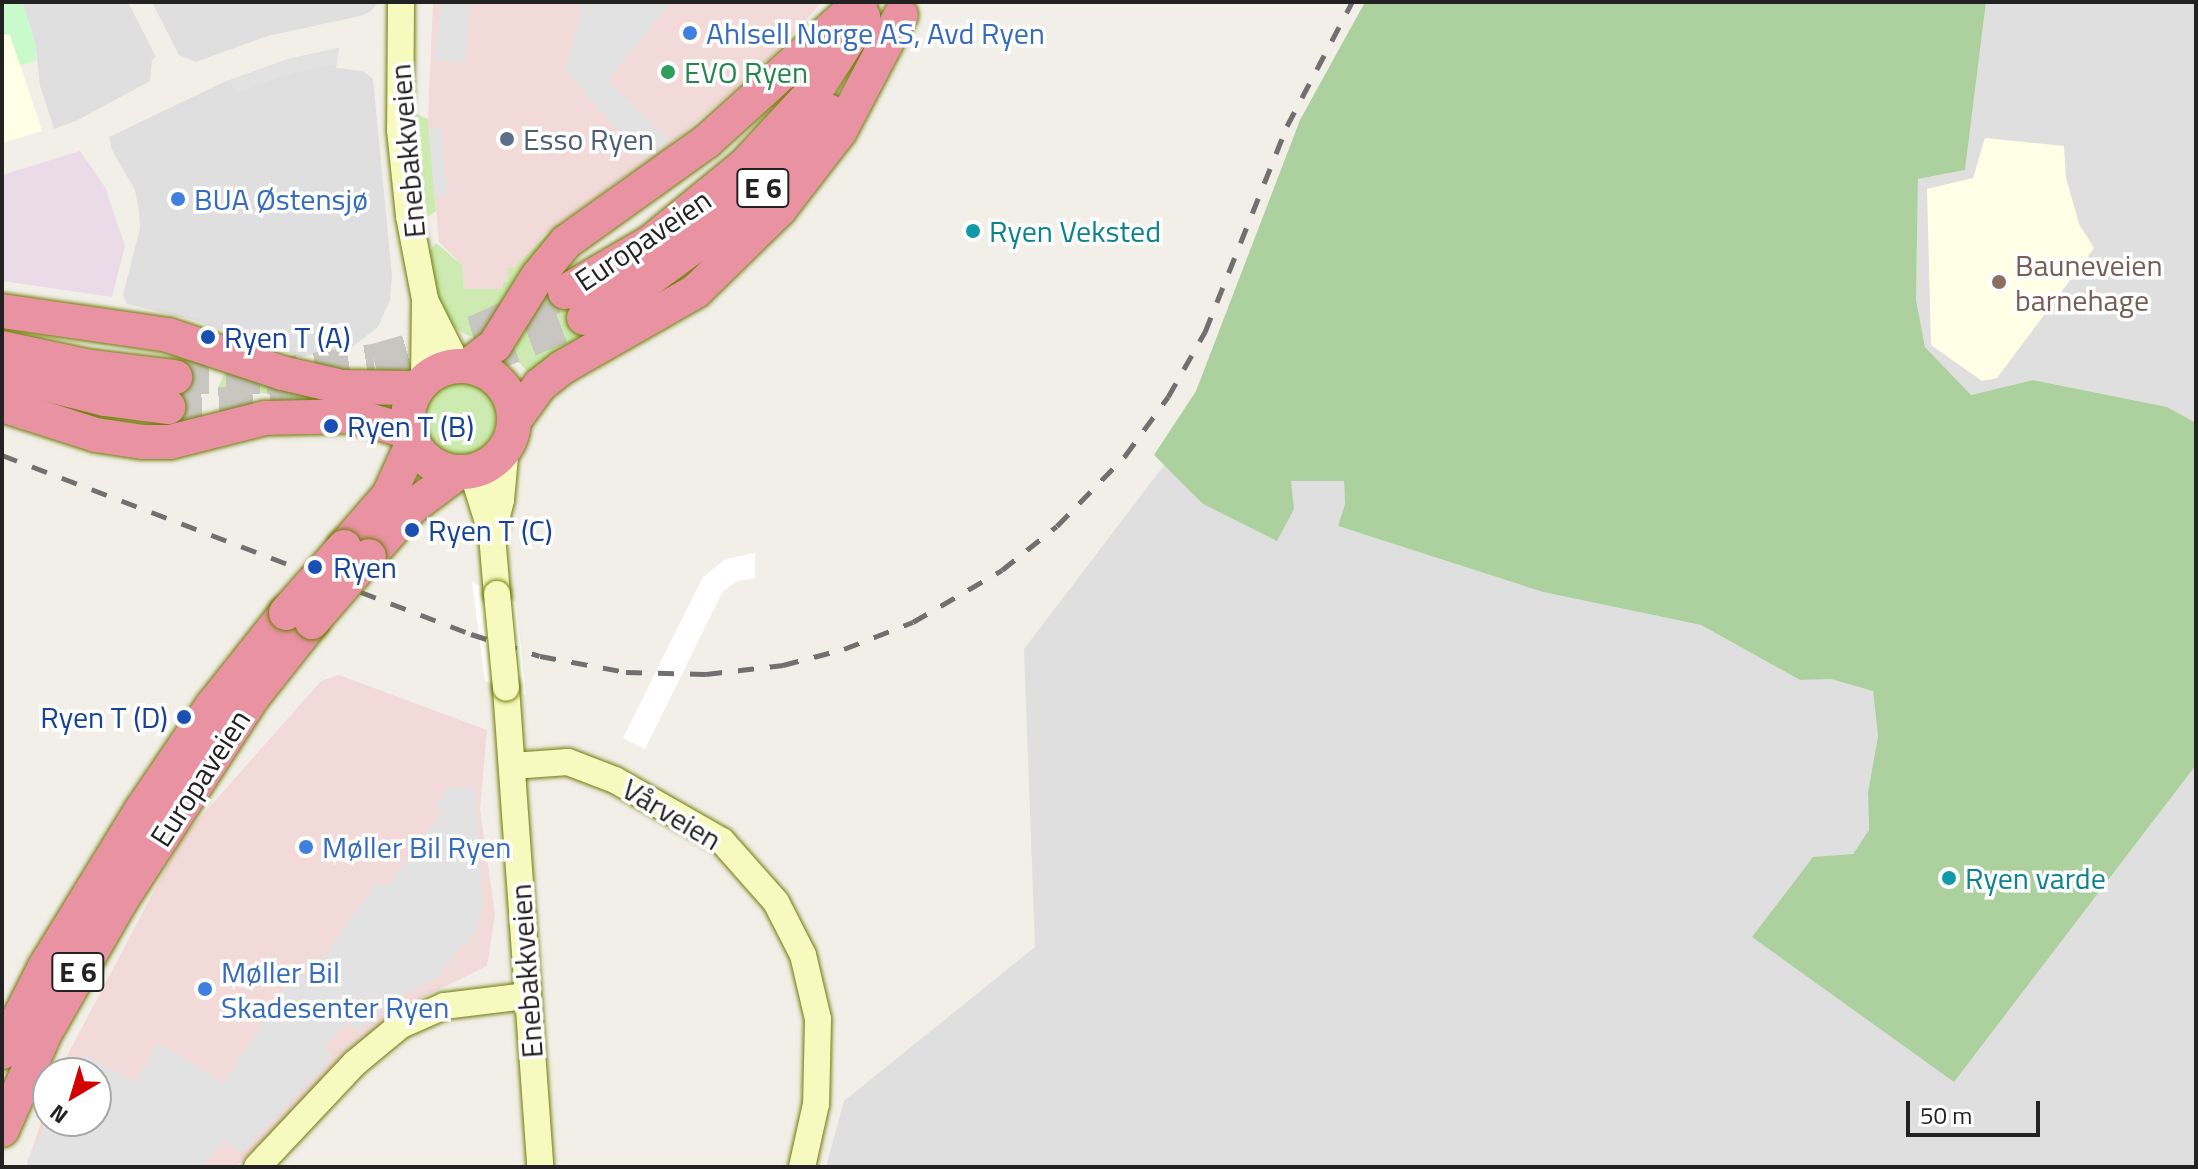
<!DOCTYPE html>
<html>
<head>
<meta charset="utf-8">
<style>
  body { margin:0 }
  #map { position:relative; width:2198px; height:1169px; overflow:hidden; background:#f2efe9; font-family:"Titillium Web",sans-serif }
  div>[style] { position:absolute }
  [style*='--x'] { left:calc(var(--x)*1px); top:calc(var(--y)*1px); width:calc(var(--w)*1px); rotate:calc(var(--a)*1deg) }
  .residential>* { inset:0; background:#e0dfdf }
  .commercial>* { inset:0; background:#f2dad9 }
  .industrial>* { inset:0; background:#ebdbe8 }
  .education>* { inset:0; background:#ffffe5 }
  .grass>* { inset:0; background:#cdebb0 }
  .round { border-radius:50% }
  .forest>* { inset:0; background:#add19e }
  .park>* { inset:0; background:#c8facc }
  .parking>* { inset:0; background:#e2e2e2 }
  .pier>* { inset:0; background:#fff }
  .highway-tunnel>* { height:34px; margin-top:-17px; transform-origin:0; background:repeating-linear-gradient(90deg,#c8c6c1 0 34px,transparent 0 51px) }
  .roads { filter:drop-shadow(0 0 2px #707d05) drop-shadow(0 0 2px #707d05) }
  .secondary>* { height:26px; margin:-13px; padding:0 13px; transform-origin:13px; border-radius:13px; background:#f7fabf }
  .highway>* { height:34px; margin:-17px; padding:0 17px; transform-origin:17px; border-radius:17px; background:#e892a2 }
  .highway>.ring { margin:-17px; padding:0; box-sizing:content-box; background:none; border:34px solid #e892a2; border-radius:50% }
  .rail>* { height:5px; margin-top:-2.5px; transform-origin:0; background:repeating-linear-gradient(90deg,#707070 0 16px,transparent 0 32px) }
  .bridges { filter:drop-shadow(0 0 2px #707d05) drop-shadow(0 0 2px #707d05) }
  .secondary-bridge>* { height:26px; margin:-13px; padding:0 13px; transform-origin:13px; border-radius:13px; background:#f7fabf }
  .highway-bridge>* { height:34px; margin:-17px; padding:0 17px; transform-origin:17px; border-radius:17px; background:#e892a2 }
  .dots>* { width:22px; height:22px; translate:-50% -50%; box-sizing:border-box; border:4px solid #fff; border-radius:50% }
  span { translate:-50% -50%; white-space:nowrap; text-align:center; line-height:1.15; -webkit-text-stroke:7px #fff; paint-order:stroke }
  .shield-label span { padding:2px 6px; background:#fff; border:2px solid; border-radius:6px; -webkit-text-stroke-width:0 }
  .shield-label { font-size:28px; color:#222; font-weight:700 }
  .shop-label { font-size:30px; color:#366cbe }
  .left { translate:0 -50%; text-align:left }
  .leisure-label { font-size:30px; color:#27864d }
  .service-label { font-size:30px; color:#4e5e75 }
  .street-label { font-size:30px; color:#222 }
  .culture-label { font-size:30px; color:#0d838f }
  .education-label { font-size:30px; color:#785e54 }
  .transit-label { font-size:30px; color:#164399 }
  .right { translate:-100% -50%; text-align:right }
  .frame { position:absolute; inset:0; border:4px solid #222; pointer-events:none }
  .north { position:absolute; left:32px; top:1057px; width:80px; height:80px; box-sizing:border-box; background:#fff; border:2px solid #a7a7a7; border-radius:50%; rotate:218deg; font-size:22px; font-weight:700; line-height:32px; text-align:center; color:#222 }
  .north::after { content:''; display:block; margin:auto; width:28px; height:36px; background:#d40000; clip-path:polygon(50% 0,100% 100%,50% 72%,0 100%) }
  .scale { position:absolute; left:1906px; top:1101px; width:134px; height:36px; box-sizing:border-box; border:4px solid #222; border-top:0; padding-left:10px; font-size:24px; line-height:28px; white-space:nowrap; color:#222; -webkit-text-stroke:6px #fff; paint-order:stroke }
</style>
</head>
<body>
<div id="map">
  <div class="residential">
    <div style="clip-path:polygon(22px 2px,128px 2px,156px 57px,152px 60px,150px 81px,76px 121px,54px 129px,40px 86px,35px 42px)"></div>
    <div style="clip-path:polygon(152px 2px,379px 2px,370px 12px,360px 16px,268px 36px,196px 62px,179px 55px)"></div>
    <div style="clip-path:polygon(1986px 2px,2196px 2px,2196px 423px,2167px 407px,2033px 380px,1971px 395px,1925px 347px,1916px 300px,1918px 179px,1965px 170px)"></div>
    <div style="clip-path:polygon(339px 48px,336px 68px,363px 71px,373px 79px,392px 275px,390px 300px,378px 327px,351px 348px,300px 357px,193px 320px,127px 304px,123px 295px,140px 228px,139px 211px,135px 190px,112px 150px,109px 137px,224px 82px,288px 59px)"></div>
    <div style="clip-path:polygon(1165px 464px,1203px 504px,1294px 509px,1290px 481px,1344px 481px,1345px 504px,1338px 526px,1543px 592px,1701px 625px,1800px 680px,1831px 678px,1873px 691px,1878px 736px,1868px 792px,1869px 830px,1853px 854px,1954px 1082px,2196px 765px,2196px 1167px,826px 1167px,844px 1101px,1035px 947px,1024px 649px)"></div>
  </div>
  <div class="commercial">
    <div style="clip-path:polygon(433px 2px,822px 2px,777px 52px,648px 164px,631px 172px,543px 236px,503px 289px,464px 289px,462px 265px,439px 242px,428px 119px)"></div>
    <div style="clip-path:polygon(339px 675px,487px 730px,480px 809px,495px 915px,487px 966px,405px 1006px,235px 1167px,26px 1167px,48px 1102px,48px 1121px,96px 1121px,96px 1073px,58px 1073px,182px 838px,321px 681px)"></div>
  </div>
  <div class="industrial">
    <div style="clip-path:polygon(80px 151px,105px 187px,125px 246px,112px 297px,2px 281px,2px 175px)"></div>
  </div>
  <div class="education">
    <div style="clip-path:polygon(2px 34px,10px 34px,42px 131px,2px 143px)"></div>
    <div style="clip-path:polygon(1985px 138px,2064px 146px,2066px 178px,2079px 224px,2094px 248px,1997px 378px,1982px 381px,1931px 345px,1927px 189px,1973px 178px)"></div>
  </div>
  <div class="grass">
    <div style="clip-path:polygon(417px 114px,428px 119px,436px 211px,429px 216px,426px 216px,422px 187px)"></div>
    <div style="clip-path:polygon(557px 224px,565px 225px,483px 335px,469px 336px,453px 327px,434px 290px,428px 253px,436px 243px,462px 265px,464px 289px,503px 289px,503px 282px,508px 281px,508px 268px,515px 267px)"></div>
    <div style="clip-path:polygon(570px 259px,562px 288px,569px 307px,576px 315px,601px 327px,531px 375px,508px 351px,542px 296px)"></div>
    <div style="clip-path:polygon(225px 372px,288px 389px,270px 394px,217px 390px)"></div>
    <div class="round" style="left:422px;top:381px;width:74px;height:74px"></div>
  </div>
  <div class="forest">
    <div style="clip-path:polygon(1365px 2px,1986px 2px,1965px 170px,1918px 179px,1916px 300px,1925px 347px,1971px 395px,2033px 380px,2167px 407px,2196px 423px,2196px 765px,1954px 1082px,1752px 937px,1813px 857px,1853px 854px,1869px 830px,1868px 792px,1878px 736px,1873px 691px,1831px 679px,1800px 680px,1701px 625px,1543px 592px,1338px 526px,1345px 504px,1344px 481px,1291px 481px,1294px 509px,1277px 541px,1203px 504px,1154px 455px,1196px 391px,1300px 120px)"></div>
  </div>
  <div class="park">
    <div style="clip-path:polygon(2px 2px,22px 2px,35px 42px,36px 61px,20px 65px,10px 35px,2px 34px)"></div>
  </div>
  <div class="parking">
    <div style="clip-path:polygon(441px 2px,472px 2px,465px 63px,435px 60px)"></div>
    <div style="clip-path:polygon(582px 2px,672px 2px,607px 81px,672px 141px,643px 160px,566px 71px)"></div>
    <div style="clip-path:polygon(338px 48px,336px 65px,292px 73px,236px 93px,229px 81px,288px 59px)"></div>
    <div style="clip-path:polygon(442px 128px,448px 195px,434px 196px,429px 130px)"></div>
    <div style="clip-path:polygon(475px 787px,483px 904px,475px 934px,467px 944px,463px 944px,439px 977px,398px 997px,358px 1031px,348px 1021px,324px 1047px,331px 1055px,329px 1063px,242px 1153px,225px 1141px,200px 1167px,37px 1167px,27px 1161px,48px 1121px,96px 1121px,96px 1073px,75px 1073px,85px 1055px,135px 1082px,158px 1042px,224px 1083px,295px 971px,307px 979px,378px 881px,387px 887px,442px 811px,435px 805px,448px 788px)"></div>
  </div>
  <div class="pier">
    <div style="clip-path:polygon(755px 553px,755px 578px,737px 581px,723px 591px,645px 749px,623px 738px,703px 577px,726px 559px)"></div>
    <div style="clip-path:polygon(472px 582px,516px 602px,526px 695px,485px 681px)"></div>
  </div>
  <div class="highway-tunnel">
    <div style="--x:175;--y:377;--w:90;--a:0"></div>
    <div style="--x:265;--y:377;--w:110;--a:-8.4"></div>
    <div style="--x:374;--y:361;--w:106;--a:-15.9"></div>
    <div style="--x:476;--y:332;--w:98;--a:-24.2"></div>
    <div style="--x:168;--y:407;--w:110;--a:-3.1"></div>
    <div style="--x:278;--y:401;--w:105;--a:-7.7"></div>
    <div style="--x:382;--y:387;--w:104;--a:-16.2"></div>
    <div style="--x:482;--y:358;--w:110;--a:-21.4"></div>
  </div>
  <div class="roads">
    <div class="secondary">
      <div style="--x:401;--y:2;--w:128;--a:90.4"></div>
      <div style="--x:400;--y:130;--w:86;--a:84"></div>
      <div style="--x:409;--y:216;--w:85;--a:79.1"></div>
      <div style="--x:425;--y:299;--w:81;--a:90.7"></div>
      <div style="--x:426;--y:302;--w:72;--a:63.4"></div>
      <div style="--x:472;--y:471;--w:67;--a:72.6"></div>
      <div style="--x:492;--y:535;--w:59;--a:85.2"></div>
      <div style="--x:493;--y:532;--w:33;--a:-76"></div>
      <div style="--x:501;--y:500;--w:54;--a:-84.7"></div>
      <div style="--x:506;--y:688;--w:480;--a:85.9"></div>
      <div style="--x:512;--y:766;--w:56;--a:-4.1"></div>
      <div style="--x:568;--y:762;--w:50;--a:21"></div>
      <div style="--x:615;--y:780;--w:123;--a:29.7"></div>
      <div style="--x:722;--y:841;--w:81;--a:48.5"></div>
      <div style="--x:776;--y:902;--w:59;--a:63"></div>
      <div style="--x:803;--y:955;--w:66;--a:76.8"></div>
      <div style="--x:818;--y:1019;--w:85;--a:91.3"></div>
      <div style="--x:816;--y:1104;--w:65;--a:102.5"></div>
      <div style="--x:257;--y:1167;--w:143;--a:-46.7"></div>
      <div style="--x:355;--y:1063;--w:60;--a:-39.6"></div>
      <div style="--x:401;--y:1025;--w:47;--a:-23.8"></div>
      <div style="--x:444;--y:1006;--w:83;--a:-7"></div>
    </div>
    <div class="highway">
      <div style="--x:565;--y:292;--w:99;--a:-30.2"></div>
      <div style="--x:651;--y:242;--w:120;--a:-39.3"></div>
      <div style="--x:744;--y:166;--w:112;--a:-47.2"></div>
      <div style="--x:820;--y:84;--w:80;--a:-57.3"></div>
      <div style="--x:2;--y:311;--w:168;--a:8.2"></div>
      <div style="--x:168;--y:335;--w:120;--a:18.4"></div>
      <div style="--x:282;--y:373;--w:62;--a:13.1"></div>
      <div style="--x:342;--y:387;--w:76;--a:0.8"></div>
      <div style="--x:584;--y:318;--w:56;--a:-28.9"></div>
      <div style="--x:633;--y:291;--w:98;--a:-36.3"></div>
      <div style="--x:712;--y:233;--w:68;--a:-41.4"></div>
      <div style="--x:763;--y:188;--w:101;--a:-49.4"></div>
      <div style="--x:2;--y:348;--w:85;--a:12.2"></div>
      <div style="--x:85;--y:366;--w:91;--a:7"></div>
      <div style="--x:468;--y:366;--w:34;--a:-38"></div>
      <div style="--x:495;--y:345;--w:81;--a:-58.1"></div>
      <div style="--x:538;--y:276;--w:44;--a:-50.5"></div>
      <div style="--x:566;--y:242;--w:173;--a:-35.6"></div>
      <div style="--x:707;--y:141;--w:207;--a:-42.1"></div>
      <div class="ring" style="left:408px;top:366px;width:72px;height:72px"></div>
      <div style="--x:2;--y:373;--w:106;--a:14.2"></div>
      <div style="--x:105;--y:399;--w:64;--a:7.2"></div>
      <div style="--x:2;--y:405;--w:99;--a:17.7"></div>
      <div style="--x:96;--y:435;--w:48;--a:8.5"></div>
      <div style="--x:143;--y:442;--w:27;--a:0"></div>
      <div style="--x:170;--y:442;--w:98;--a:-14.2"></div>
      <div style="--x:265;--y:418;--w:90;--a:-1.3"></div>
      <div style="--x:355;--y:416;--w:56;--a:16.5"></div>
      <div style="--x:514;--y:421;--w:44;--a:-54.2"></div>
      <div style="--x:540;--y:385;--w:29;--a:-38"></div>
      <div style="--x:563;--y:367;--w:153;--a:-29.7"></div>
      <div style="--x:696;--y:291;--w:117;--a:-44.3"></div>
      <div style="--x:780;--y:209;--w:98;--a:-52.4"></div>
      <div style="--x:840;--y:131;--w:131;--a:-62.3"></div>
      <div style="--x:344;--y:547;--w:69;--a:-49.1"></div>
      <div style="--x:389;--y:495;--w:58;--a:-65.6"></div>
      <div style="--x:369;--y:556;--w:65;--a:-48.7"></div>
      <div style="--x:412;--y:507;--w:59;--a:-36.7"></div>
      <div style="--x:2;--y:1052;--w:95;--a:-63.2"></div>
      <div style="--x:45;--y:967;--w:185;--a:-58.5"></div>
      <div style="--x:142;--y:809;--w:125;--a:-55.8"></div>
      <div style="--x:212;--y:706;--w:119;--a:-51.5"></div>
      <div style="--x:2;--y:1130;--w:106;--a:-66.1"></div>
      <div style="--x:45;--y:1033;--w:151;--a:-60.2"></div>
      <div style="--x:120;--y:902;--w:243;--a:-57.1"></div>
      <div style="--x:252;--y:698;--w:97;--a:-51.7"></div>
    </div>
  </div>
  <div class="rail">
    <div style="--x:2;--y:455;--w:502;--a:20.89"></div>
    <div style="--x:471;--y:634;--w:72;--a:17.7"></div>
    <div style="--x:540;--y:656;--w:87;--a:10.5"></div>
    <div style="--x:626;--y:672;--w:80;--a:1.4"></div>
    <div style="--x:706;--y:674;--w:78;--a:-6.7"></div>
    <div style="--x:783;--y:665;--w:63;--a:-14.7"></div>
    <div style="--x:844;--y:649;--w:74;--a:-21.4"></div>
    <div style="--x:913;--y:622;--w:103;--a:-30.3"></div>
    <div style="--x:1002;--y:570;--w:70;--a:-38.7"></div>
    <div style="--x:1057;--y:526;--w:98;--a:-45.8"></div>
    <div style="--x:1125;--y:456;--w:73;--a:-53.9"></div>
    <div style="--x:1168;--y:397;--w:75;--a:-60.4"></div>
    <div style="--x:1205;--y:332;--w:222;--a:-68.3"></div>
    <div style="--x:1287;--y:126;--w:140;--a:-62.3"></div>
  </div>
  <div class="bridges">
    <div class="secondary-bridge">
      <div style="--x:497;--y:594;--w:94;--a:84.5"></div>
    </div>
    <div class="highway-bridge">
      <div style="--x:286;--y:613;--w:88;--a:-48.7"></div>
      <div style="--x:312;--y:622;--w:87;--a:-49.2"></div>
    </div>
  </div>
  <div class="dots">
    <div style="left:690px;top:33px;background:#3f7fe0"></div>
    <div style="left:668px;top:72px;background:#2e9e5b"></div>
    <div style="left:507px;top:139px;background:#5c6f8a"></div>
    <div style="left:178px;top:199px;background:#3f7fe0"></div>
    <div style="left:973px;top:231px;background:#0f9aa8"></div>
    <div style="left:1999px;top:282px;background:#8d6e63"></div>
    <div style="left:208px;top:337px;background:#1a4fb4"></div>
    <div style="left:331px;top:426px;background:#1a4fb4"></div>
    <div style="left:412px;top:530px;background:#1a4fb4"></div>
    <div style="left:315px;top:567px;background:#1a4fb4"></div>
    <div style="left:184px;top:717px;background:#1a4fb4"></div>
    <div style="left:306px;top:847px;background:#3f7fe0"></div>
    <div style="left:1949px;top:878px;background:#0f9aa8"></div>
    <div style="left:205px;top:989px;background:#3f7fe0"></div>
  </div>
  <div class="shield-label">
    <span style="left:763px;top:188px">E 6</span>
    <span style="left:78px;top:972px">E 6</span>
  </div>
  <div class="shop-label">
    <span class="left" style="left:706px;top:33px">Ahlsell Norge AS, Avd Ryen</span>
    <span class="left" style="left:194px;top:199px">BUA Østensjø</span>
    <span class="left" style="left:322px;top:847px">Møller Bil Ryen</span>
    <span class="left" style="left:221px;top:989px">Møller Bil<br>Skadesenter Ryen</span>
  </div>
  <div class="leisure-label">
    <span class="left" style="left:684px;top:72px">EVO Ryen</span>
  </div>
  <div class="service-label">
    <span class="left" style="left:523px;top:139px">Esso Ryen</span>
  </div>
  <div class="street-label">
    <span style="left:407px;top:151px;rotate:-95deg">Enebakkveien</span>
    <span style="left:643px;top:240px;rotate:-34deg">Europaveien</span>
    <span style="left:200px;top:778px;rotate:-57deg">Europaveien</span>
    <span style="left:672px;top:814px;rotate:31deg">Vårveien</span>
    <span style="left:526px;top:971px;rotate:-94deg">Enebakkveien</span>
  </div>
  <div class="culture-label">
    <span class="left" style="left:989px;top:231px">Ryen Veksted</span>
    <span class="left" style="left:1965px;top:878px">Ryen varde</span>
  </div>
  <div class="education-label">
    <span class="left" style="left:2015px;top:282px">Bauneveien<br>barnehage</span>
  </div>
  <div class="transit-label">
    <span class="left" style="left:224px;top:337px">Ryen T (A)</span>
    <span class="left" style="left:347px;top:426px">Ryen T (B)</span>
    <span class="left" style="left:428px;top:530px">Ryen T (C)</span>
    <span class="left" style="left:333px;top:567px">Ryen</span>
    <span class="right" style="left:168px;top:717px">Ryen T (D)</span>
  </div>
  <div class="frame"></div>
  <div class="north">N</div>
  <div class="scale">50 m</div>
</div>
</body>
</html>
